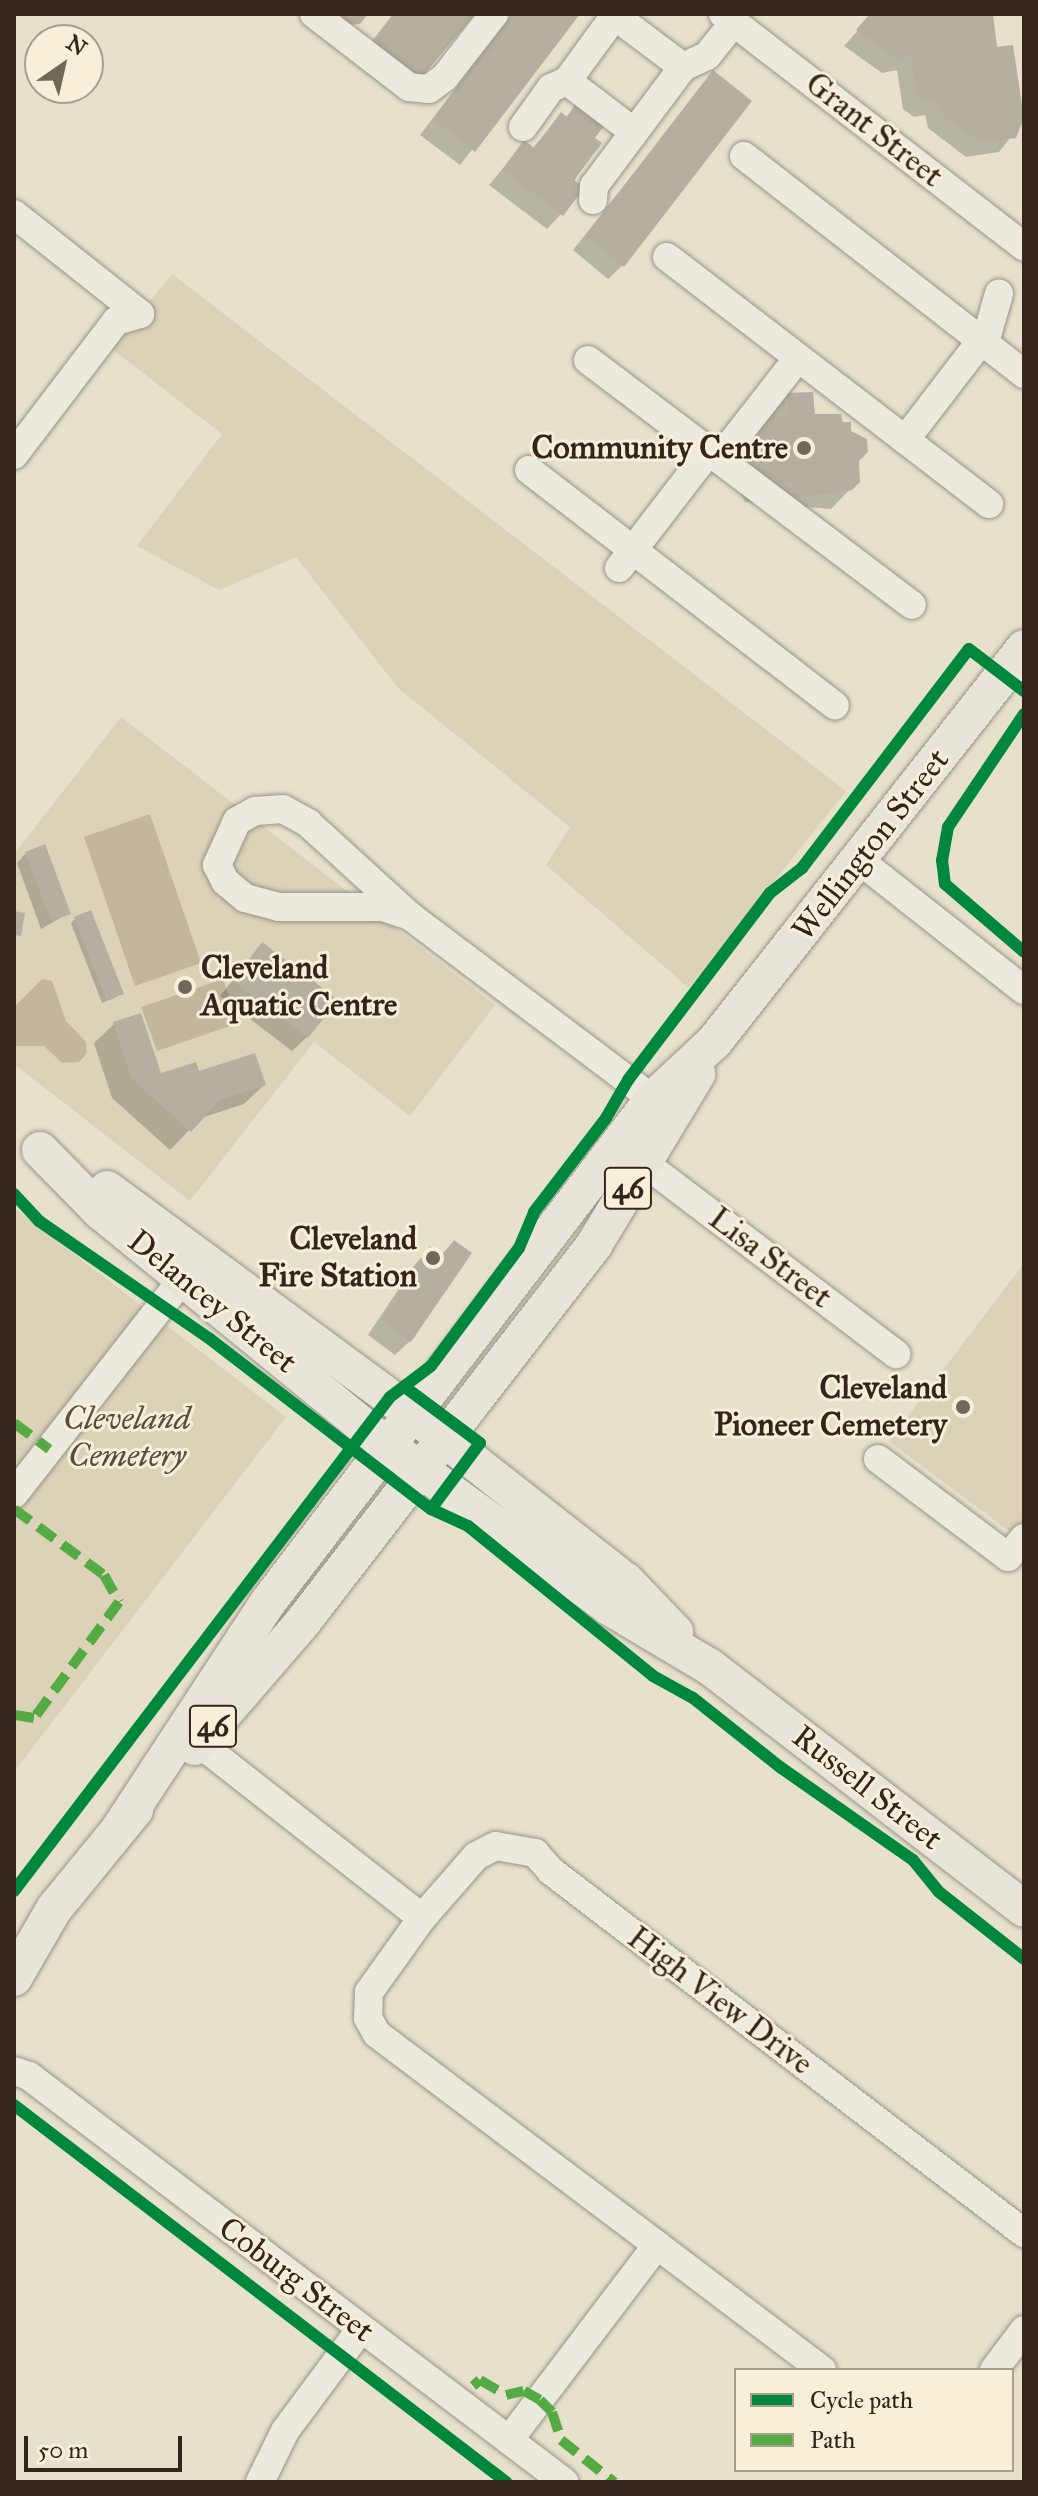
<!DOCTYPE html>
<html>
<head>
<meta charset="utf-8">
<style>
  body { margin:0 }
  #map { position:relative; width:1038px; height:2496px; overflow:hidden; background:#e7e1cc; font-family:"IM FELL Great Primer",serif }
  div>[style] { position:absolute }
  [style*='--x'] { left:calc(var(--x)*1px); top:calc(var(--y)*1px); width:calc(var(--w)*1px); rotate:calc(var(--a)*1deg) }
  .green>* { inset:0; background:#dbd2b7 }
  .water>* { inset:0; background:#c2b79d }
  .shadow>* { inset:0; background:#0003 }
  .building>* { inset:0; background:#b4afa1 }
  .roads { filter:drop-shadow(0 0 2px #999488) drop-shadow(0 0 2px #999488) }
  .minor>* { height:28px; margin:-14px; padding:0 14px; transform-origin:14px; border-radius:14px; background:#ece9de }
  .major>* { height:36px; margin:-18px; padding:0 18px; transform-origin:18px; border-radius:18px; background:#e8e4d9 }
  .quiet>* { height:10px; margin-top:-5px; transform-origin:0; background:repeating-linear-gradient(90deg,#54aa43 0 20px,transparent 0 30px) }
  .cycleway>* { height:12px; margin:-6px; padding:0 6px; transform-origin:6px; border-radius:6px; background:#00873e }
  .dots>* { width:22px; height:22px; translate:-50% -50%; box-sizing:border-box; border:4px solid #f7efd7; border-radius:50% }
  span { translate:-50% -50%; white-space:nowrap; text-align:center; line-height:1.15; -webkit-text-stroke:6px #f7efd7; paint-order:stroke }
  .shield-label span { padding:2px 6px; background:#f7efd7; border:2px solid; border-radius:6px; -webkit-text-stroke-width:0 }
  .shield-label { font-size:30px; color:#35241d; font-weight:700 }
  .street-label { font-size:32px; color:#35241d }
  .poi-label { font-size:32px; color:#35241d; font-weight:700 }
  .right { translate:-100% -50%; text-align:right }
  .left { translate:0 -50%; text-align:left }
  .park-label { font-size:32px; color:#5c4c3f; font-style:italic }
  .frame { position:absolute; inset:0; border:16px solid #35241d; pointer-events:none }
  .legend { position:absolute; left:734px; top:2368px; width:280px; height:104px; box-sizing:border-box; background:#f7efd7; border:2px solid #a99e8d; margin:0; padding:10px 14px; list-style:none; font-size:24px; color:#35241d }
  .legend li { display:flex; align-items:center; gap:16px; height:40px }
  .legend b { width:40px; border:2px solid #a99e8d }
  .north { position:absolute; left:24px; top:24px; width:80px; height:80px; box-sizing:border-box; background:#f7efd7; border:2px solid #a99e8d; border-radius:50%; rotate:34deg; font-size:22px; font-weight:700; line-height:32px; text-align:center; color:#35241d }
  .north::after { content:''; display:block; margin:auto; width:28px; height:36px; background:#73665a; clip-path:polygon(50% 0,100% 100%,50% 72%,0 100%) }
  .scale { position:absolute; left:24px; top:2436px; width:158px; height:36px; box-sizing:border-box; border:4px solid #35241d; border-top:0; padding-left:10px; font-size:24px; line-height:28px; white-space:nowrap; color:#35241d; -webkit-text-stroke:6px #f7efd7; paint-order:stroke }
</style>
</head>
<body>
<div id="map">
  <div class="green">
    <div style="clip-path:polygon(172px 274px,846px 791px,689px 988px,546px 865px,570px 827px,399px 689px,296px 557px,219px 590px,137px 546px,222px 434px,112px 349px)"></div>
    <div style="clip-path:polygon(121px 717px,495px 1005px,410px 1116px,314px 1042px,190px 1201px,14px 1064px,14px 854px)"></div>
    <div style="clip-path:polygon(14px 1208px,286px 1417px,14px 1772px)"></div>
    <div style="clip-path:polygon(1024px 1263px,1024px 1519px,1013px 1534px,889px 1441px)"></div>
  </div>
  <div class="water">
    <div style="clip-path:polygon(150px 814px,201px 963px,135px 986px,84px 837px)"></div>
    <div style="clip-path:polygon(42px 979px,52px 981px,66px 1021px,86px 1042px,87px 1053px,79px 1062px,62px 1063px,44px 1046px,14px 1046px,14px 1007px)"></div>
    <div style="clip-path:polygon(223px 979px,239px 1023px,157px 1051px,141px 1007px)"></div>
  </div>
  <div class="shadow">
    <div style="clip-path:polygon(393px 14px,473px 14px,412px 89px,362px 54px)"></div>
    <div style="clip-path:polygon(512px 14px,578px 14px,460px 165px,420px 135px)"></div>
    <div style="clip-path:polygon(891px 14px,991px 14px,995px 49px,1011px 47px,1023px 122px,999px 152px,966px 157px,928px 128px,925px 115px,914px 117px,903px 109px,897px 70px,882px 73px,844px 46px,869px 18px)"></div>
    <div style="clip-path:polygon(713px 73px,623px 265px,608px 279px,573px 250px)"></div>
    <div style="clip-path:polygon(576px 107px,592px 139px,561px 214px,547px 229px,489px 185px,524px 143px,532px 149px,561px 115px,565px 118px)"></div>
    <div style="clip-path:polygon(788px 395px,857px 460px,858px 481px,831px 509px,745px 502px,737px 485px,721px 476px)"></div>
    <div style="clip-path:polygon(26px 853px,69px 913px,41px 929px,17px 863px)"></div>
    <div style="clip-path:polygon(75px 919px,121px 993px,117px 997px,102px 1003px,71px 923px)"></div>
    <div style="clip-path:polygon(262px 945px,307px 1037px,292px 1051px,220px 996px)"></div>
    <div style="clip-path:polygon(114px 1024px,160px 1076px,198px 1073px,264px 1085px,244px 1104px,201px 1118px,170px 1150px,112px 1098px,94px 1043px)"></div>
    <div style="clip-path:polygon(454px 1243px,410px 1341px,395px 1355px,368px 1335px,416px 1263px,430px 1249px,440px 1256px)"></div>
  </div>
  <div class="building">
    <div style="clip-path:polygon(338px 14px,368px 14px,360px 24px,350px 25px)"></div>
    <div style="clip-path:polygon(394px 14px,475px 14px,421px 78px,376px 45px,376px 37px)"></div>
    <div style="clip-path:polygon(513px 14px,580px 14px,475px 152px,433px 119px)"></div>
    <div style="clip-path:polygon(883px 14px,993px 14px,997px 47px,1013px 45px,1024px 118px,1016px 138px,981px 143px,941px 114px,939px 101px,929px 103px,916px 95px,911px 56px,897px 60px,856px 30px,868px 16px)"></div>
    <div style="clip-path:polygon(713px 70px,752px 101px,624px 267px,586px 235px)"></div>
    <div style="clip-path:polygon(575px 105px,604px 126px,595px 138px,602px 143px,574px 180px,584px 188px,563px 216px,502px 170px,524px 140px,534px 148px,561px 112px,567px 117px)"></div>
    <div style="clip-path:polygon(813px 392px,815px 414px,841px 414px,843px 422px,851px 422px,851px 431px,867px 439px,868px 452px,859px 461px,860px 482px,852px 490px,793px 498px,793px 483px,764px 484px,756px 466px,740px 457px,739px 445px,762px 416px,789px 416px,787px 393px)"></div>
    <div style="clip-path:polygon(45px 844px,71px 914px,51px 921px,25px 852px)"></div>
    <div style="clip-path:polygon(91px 910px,124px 994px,106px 1000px,74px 917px)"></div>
    <div style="clip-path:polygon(14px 911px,25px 913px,21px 936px,14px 935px)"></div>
    <div style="clip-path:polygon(262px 942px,338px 1000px,308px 1038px,233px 981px)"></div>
    <div style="clip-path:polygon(141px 1013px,161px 1073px,196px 1062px,199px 1071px,255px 1053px,266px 1085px,220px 1100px,191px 1132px,131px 1078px,113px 1022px)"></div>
    <div style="clip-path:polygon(454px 1240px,472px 1253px,411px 1342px,381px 1320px,430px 1246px,442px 1255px)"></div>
  </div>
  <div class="roads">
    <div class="minor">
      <div style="--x:314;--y:14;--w:120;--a:37.5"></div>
      <div style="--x:409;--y:87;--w:20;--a:6"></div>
      <div style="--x:429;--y:89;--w:20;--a:-37"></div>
      <div style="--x:445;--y:77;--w:80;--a:-52.1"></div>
      <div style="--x:723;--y:14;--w:381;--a:37.7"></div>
      <div style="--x:615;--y:16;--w:85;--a:36.9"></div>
      <div style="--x:567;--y:81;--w:84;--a:37.3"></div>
      <div style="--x:523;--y:127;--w:48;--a:-54.3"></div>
      <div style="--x:551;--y:88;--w:17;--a:-24"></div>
      <div style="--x:567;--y:81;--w:83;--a:-53.8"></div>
      <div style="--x:744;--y:156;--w:355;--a:37.9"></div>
      <div style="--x:593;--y:200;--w:14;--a:-86"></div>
      <div style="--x:594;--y:186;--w:149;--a:-53.2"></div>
      <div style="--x:683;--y:67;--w:26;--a:-25"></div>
      <div style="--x:707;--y:56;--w:43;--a:-51.5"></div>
      <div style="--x:14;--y:214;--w:161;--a:38.4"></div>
      <div style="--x:667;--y:257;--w:406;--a:37.5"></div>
      <div style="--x:588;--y:360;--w:406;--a:37.1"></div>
      <div style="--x:905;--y:440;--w:136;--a:-52.5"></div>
      <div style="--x:988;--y:332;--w:40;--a:-74"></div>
      <div style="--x:14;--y:455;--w:168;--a:-52.7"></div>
      <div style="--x:116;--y:321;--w:25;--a:-16"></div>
      <div style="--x:719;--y:459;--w:128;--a:-52"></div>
      <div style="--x:529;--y:470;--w:386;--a:37.6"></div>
      <div style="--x:619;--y:568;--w:148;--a:-52.4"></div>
      <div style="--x:860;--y:861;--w:209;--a:38.2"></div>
      <div style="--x:410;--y:916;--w:29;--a:-162"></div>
      <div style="--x:382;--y:907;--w:103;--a:180"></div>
      <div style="--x:279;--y:907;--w:35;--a:-165"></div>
      <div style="--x:245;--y:898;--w:26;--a:-140"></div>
      <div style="--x:225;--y:881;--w:18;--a:-117"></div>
      <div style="--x:217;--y:865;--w:48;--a:-65.6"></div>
      <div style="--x:237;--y:821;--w:21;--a:-29"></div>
      <div style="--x:255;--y:811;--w:28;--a:-4"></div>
      <div style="--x:283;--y:809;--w:29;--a:29"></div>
      <div style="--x:308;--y:823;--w:138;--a:42.4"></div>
      <div style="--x:410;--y:916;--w:304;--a:37"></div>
      <div style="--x:643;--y:1162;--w:318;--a:37.2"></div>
      <div style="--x:878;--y:1459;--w:163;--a:37"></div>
      <div style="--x:1008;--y:1557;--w:25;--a:-50"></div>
      <div style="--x:14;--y:1494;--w:293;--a:-51.9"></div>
      <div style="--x:199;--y:1743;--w:283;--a:38.1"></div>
      <div style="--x:422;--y:1918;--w:82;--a:-48.9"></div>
      <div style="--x:476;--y:1856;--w:22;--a:-27"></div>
      <div style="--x:496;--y:1846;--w:40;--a:10"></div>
      <div style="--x:535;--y:1853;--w:24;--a:48"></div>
      <div style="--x:551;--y:1871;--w:596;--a:37.43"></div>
      <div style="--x:422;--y:1918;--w:91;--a:125.6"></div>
      <div style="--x:369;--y:1992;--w:26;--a:92"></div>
      <div style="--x:368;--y:2018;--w:18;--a:61"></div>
      <div style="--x:377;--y:2034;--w:351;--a:37"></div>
      <div style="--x:14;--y:2071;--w:16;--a:18"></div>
      <div style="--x:29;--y:2076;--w:672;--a:37.19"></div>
      <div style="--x:994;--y:2370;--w:50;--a:-53.1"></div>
      <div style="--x:509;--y:2440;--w:245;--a:-52.8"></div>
      <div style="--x:657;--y:2245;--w:207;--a:37.1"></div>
      <div style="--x:260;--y:2482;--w:57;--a:-63.9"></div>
      <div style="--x:285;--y:2431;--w:126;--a:-53.4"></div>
    </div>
    <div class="major">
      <div style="--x:40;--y:1150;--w:87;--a:45.5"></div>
      <div style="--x:101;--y:1212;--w:372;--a:39.2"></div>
      <div style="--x:389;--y:1447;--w:272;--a:36"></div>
      <div style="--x:609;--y:1607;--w:117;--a:30.7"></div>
      <div style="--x:710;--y:1667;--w:396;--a:37.6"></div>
      <div style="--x:107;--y:1189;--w:381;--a:36.4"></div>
      <div style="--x:414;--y:1415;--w:269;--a:38.1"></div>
      <div style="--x:626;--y:1581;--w:71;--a:46.1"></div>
      <div style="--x:195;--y:1747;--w:164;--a:-49.2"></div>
      <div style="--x:302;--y:1623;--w:478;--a:-52.3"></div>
      <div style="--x:594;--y:1245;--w:200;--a:-58.9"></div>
      <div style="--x:121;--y:1826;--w:269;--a:-56.7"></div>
      <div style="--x:269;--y:1601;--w:632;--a:-52.59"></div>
      <div style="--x:653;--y:1099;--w:85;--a:-43.1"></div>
      <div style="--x:715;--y:1041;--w:500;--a:-51.8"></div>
      <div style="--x:14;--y:1978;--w:80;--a:-59.9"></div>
      <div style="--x:54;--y:1909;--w:128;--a:-50.7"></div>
    </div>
  </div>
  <div class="quiet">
    <div style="--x:14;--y:1423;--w:44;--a:36.6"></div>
    <div style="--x:14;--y:1509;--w:112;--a:36.3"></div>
    <div style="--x:104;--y:1575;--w:31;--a:61"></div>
    <div style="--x:119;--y:1602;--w:144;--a:126.2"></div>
    <div style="--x:34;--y:1718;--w:20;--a:-171"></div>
    <div style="--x:473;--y:2386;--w:9;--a:-41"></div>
    <div style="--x:480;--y:2380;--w:30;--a:30"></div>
    <div style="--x:506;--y:2395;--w:18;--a:-13"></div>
    <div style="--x:524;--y:2391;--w:18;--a:29"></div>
    <div style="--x:540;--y:2400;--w:17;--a:45"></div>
    <div style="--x:552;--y:2412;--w:29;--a:72"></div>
    <div style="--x:561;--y:2440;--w:68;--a:38.4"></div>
  </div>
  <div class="cycleway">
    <div style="--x:1024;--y:714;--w:136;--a:123.9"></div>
    <div style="--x:948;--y:827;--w:34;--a:100"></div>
    <div style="--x:942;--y:860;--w:24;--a:83"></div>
    <div style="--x:945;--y:884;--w:104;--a:40.7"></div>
    <div style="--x:14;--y:1194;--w:37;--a:47"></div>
    <div style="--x:39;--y:1221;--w:208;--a:34.6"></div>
    <div style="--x:210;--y:1339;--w:279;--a:37.6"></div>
    <div style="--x:431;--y:1509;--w:82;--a:-53.4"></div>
    <div style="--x:480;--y:1443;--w:94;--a:-143.3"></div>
    <div style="--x:431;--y:1509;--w:41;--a:24.7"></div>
    <div style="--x:468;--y:1526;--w:238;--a:39"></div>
    <div style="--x:653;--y:1676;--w:46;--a:28.8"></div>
    <div style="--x:693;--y:1698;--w:111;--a:38.4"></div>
    <div style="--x:780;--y:1767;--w:162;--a:35"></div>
    <div style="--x:913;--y:1860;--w:41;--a:50.9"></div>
    <div style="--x:939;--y:1892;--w:108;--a:38.2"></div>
    <div style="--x:14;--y:1891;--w:621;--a:-52.72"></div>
    <div style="--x:390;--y:1397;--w:51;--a:-37.1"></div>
    <div style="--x:431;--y:1366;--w:147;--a:-53.3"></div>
    <div style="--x:519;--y:1248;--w:39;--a:-67"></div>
    <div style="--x:534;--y:1212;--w:118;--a:-52.5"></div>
    <div style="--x:606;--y:1118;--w:44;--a:-59.9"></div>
    <div style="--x:628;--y:1080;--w:235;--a:-52.8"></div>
    <div style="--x:770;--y:893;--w:41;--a:-38"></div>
    <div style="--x:802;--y:868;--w:275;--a:-52.7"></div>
    <div style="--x:969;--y:649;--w:69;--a:37.4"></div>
    <div style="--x:14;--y:2105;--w:620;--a:37.46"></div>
  </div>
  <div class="dots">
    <div style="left:804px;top:448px;background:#73665a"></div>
    <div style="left:185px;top:987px;background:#73665a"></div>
    <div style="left:433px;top:1258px;background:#73665a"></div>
    <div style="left:963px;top:1407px;background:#73665a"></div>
  </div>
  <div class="shield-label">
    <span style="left:628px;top:1188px">46</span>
    <span style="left:213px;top:1726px">46</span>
  </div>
  <div class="street-label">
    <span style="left:874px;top:130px;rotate:38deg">Grant Street</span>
    <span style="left:871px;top:845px;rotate:-52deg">Wellington Street</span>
    <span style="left:770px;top:1258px;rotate:37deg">Lisa Street</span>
    <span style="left:212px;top:1302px;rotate:39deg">Delancey Street</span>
    <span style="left:867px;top:1788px;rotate:38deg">Russell Street</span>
    <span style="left:720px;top:2001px;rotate:37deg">High View Drive</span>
    <span style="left:296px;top:2280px;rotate:37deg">Coburg Street</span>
  </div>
  <div class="poi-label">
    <span class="right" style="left:788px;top:448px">Community Centre</span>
    <span class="left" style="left:201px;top:987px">Cleveland<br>Aquatic Centre</span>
    <span class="right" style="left:417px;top:1258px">Cleveland<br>Fire Station</span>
    <span class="right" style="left:947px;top:1407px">Cleveland<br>Pioneer Cemetery</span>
  </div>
  <div class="park-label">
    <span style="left:127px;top:1438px">Cleveland<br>Cemetery</span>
  </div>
  <div class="frame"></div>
  <ul class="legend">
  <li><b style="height:10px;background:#00873e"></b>Cycle path</li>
  <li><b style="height:10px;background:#54aa43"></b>Path</li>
  </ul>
  <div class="north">N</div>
  <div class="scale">50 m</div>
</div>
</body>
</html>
